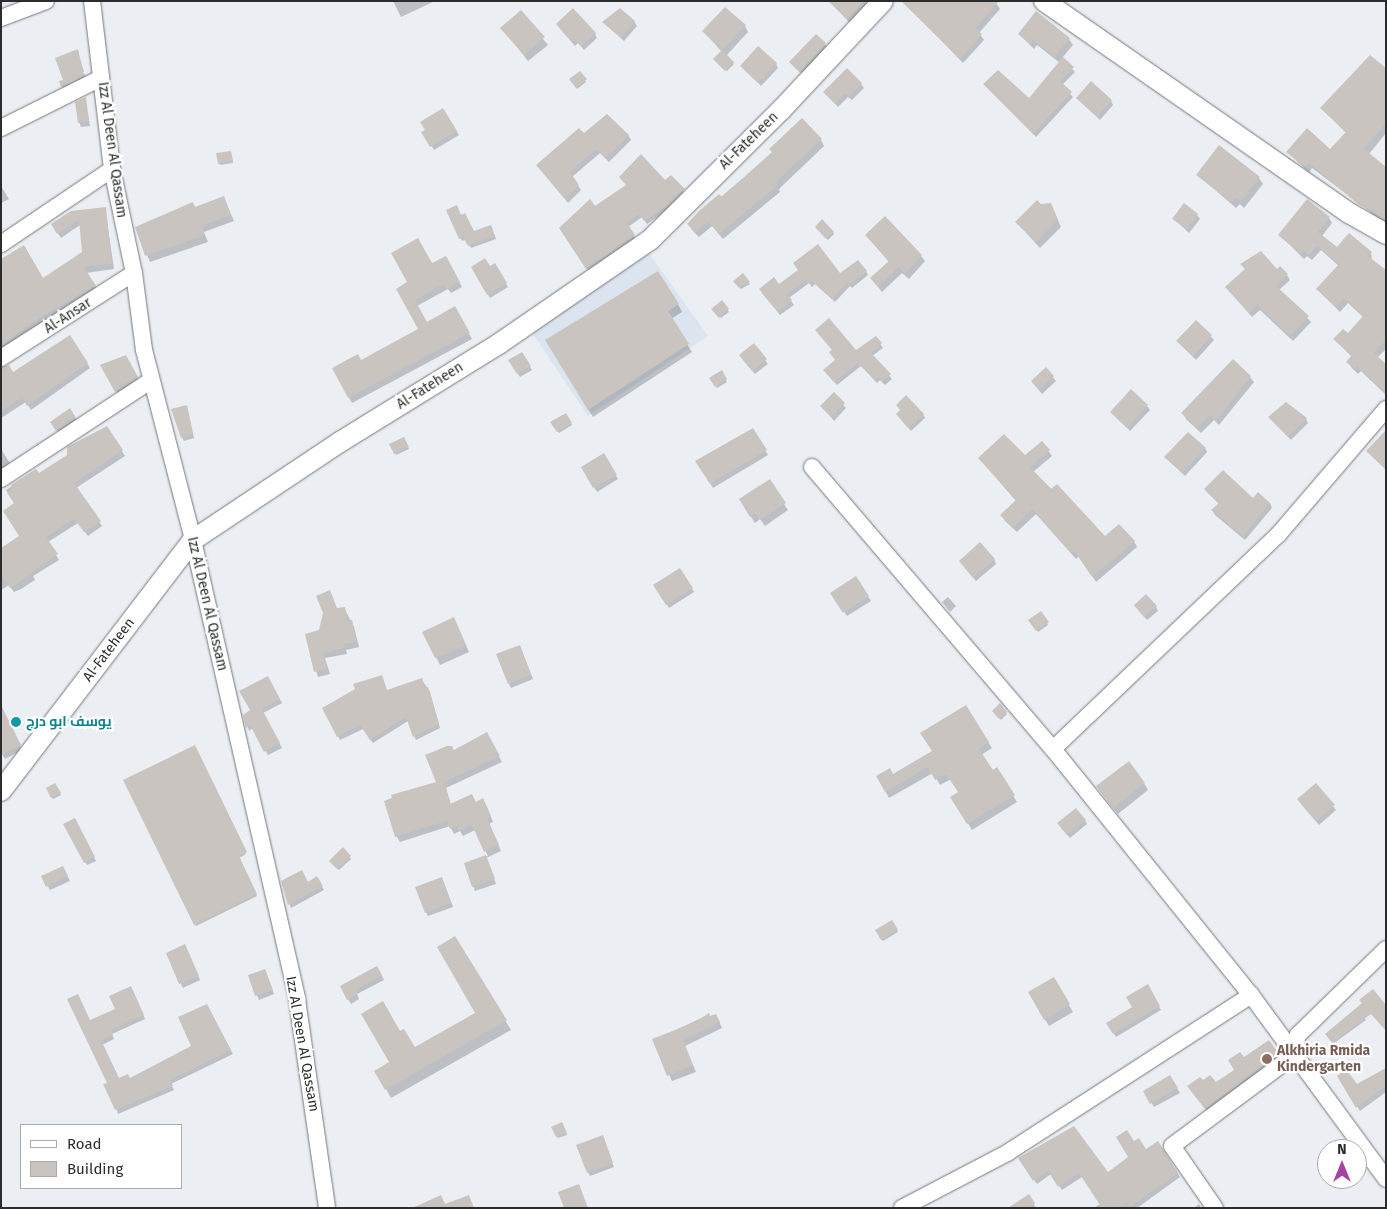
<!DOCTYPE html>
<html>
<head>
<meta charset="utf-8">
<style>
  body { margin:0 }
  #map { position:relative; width:1387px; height:1209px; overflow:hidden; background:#ebeff4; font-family:"Fira Sans",Cairo,sans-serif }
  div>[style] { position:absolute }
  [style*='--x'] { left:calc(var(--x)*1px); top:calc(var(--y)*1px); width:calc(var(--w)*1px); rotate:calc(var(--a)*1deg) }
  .built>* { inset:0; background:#dbe4ef }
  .shadow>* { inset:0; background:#0003 }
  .building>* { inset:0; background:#c9c4c0 }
  .roads { filter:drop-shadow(0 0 1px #74787c) drop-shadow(0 0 1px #74787c) }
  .minor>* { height:16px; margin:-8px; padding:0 8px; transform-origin:8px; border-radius:8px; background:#fff }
  .tertiary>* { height:20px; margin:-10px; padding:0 10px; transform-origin:10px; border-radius:10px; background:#fff }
  .dots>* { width:14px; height:14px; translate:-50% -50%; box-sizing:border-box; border:2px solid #fff; border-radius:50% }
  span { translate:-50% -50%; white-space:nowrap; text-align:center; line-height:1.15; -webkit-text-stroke:4.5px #fff; paint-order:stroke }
  .street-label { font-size:14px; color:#2a2c2d }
  .culture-label { font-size:14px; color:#0d838f; font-weight:700 }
  .left { translate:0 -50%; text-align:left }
  .education-label { font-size:14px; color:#785e54; font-weight:700 }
  .frame { position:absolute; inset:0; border:2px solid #2a2c2d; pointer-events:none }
  .legend { position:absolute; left:20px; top:1124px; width:162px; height:65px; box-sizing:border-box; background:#fff; border:1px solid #aaabab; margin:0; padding:6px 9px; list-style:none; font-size:15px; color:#2a2c2d }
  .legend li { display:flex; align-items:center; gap:10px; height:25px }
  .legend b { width:25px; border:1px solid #aaabab }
  .north { position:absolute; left:1317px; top:1139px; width:50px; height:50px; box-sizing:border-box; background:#fff; border:1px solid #aaabab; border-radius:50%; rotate:0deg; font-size:14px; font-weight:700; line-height:20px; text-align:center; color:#2a2c2d }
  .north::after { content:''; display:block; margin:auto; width:18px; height:22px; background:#a742a7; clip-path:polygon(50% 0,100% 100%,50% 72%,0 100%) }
</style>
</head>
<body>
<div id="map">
  <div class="built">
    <div style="clip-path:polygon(646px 249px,708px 336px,588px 416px,529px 328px)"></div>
  </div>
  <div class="shadow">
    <div style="clip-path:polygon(393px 1px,435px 1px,401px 17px)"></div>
    <div style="clip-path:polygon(829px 1px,872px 1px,850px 23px)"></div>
    <div style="clip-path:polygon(995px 1px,1000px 9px,979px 33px,984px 40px,963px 63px,906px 4px)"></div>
    <div style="clip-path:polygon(521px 12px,548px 45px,528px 61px,502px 28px)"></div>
    <div style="clip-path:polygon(634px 21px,637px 26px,624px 41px,604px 23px)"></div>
    <div style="clip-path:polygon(557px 25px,595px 34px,597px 38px,584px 50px,578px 43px,575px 46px)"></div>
    <div style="clip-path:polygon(745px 26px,748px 32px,726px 56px,734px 64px,727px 71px,716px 61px,722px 52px,704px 32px)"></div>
    <div style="clip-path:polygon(1019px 34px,1069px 39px,1073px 45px,1062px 58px,1075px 72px,1062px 85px,1073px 97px,1036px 137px,985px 84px,1030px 99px,1060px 63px,1037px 45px,1034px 49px)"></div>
    <div style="clip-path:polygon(825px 44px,827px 47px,803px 75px,793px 66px,791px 62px)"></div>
    <div style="clip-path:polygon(77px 51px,84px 72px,65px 86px,85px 74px,86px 78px,65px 90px,62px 86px)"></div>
    <div style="clip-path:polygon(776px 64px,778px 68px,761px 86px,742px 66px)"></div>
    <div style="clip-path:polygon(1386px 70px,1386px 133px,1369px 154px,1386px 169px,1386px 224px,1312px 168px,1309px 173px,1288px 152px,1330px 151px,1346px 133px,1322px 108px)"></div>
    <div style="clip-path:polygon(580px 72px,586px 82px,577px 89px,570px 79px)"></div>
    <div style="clip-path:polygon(861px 84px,864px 88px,852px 100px,848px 97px,838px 107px,825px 92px)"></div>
    <div style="clip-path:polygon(85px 98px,90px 126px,81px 127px,79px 122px)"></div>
    <div style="clip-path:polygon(1077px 98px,1111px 101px,1113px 105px,1100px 120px)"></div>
    <div style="clip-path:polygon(443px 109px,459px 135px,434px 150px,423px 132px)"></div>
    <div style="clip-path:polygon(584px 135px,628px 135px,631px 140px,609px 162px,600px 153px,572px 177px,581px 190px,568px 203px,538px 166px)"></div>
    <div style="clip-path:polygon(821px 140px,824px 146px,779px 189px,780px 192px,723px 239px,712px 226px,699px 237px,692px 230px,689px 224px,773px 153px,770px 149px)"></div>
    <div style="clip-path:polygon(217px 154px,231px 154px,233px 163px,220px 165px)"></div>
    <div style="clip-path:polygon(1198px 175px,1259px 178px,1263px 184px,1244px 208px,1240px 204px,1236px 208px)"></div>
    <div style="clip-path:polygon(621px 178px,665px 182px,686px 193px,671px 208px,647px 224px,642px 217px,628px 227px,636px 239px,589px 272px,561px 228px,627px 186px)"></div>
    <div style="clip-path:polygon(1px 186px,9px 199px,1px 203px)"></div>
    <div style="clip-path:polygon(224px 198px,234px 221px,204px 232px,208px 242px,150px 262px,136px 228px)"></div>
    <div style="clip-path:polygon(1040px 205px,1054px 211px,1061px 227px,1040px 248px,1016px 222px)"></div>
    <div style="clip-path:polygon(105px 208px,114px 269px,86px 273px,98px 291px,1px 354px,1px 260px,43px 280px,84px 253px,80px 225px,61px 238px,52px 224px)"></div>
    <div style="clip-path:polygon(448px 211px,461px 216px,474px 232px,492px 229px,496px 239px,471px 248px,466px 239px,462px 241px)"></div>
    <div style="clip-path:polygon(1197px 215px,1200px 219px,1189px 233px,1174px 219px)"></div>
    <div style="clip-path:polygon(1329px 218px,1332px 223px,1322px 236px,1337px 249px,1371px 253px,1372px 261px,1386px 271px,1386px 349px,1377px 358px,1386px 366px,1386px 395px,1361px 371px,1358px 374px,1351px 367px,1348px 362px,1352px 357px,1335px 340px,1348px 335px,1363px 317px,1348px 303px,1340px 312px,1318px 290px,1339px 266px,1321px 250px,1312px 260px,1307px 256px,1304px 259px,1280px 235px)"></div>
    <div style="clip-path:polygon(817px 228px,833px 232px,834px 234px,828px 240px)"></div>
    <div style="clip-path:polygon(866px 235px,921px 256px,925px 261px,909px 279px,902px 273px,882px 292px,871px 278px,889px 262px)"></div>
    <div style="clip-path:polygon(445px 257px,462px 287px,451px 293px,448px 289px,417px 306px,426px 323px,454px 308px,472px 339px,352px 403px,333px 369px,361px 362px,419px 330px,409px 283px)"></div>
    <div style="clip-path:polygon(1242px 264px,1277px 271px,1280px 268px,1287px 275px,1290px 280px,1279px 290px,1311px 322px,1293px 341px,1260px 310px,1252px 317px,1230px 292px,1227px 287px,1246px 270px)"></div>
    <div style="clip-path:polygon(494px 265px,508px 287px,490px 298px,472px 267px,489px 268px)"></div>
    <div style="clip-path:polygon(800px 271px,840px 275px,866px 271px,868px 275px,852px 288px,850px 286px,835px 302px,815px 284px,812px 287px,809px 283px,789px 298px,794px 305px,780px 315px,762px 293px,779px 286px)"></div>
    <div style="clip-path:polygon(743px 275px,750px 284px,741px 289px,736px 283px)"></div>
    <div style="clip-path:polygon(722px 302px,729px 312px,721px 318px,713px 309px)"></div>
    <div style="clip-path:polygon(678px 304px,682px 312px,671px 319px,692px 352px,593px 417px,546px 341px)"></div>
    <div style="clip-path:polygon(1196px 321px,1214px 340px,1196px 360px,1177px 341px)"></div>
    <div style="clip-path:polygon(875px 337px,883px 348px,872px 356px,892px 379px,885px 385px,880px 380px,877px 383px,861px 366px,837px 385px,827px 374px)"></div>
    <div style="clip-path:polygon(754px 345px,768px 364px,755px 374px,743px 360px)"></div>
    <div style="clip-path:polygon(522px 353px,532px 370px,520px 377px,510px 360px)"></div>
    <div style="clip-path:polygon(125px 356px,141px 384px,120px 398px,101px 365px)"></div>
    <div style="clip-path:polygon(87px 363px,90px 368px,31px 410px,26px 402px,1px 418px,1px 367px,8px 366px,13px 374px)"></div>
    <div style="clip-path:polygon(1046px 369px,1056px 381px,1042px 394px,1032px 382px)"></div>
    <div style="clip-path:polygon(721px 372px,727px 382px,717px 388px,711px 378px)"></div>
    <div style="clip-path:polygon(1250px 377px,1254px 382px,1219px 425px,1214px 420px,1201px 433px,1186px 419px,1183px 413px)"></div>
    <div style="clip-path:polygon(834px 394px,846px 408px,834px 421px,822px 406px)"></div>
    <div style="clip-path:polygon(187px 406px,194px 438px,184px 441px,182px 437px)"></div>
    <div style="clip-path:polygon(1147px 406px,1150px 410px,1130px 431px,1112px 412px)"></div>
    <div style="clip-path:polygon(70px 410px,78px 422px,60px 434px,52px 422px)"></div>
    <div style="clip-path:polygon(901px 411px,923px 414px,925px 418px,911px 431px,897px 414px)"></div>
    <div style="clip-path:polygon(566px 414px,572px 425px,559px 433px,552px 423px)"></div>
    <div style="clip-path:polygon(1269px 417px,1306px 419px,1308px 423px,1291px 440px)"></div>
    <div style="clip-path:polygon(107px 428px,125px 456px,76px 488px,102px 526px,88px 536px,78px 523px,48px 542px,59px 560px,33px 576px,35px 580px,21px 589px,14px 592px,9px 585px,1px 590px,1px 549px,21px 536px,15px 504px,6px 490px,36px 470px,39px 475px)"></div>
    <div style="clip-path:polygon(752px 430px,768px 455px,713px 488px,697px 462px)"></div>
    <div style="clip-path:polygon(404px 439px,409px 449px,396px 455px,391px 445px)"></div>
    <div style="clip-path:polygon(1042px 443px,1052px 456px,1033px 472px,1105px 538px,1134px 541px,1137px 547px,1096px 582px,1079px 556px,1076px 559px,1036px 514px,1017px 532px,1005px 521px,1002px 516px,1016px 501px,980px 459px,1025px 457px)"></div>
    <div style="clip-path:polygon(1205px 448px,1207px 452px,1185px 476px,1166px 457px)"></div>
    <div style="clip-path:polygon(1px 449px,11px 465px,1px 471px)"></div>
    <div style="clip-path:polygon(604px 455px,618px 479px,597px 492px,583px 467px)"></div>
    <div style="clip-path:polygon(1205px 490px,1270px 503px,1272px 508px,1245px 540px,1215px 515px,1213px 511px,1219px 504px)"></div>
    <div style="clip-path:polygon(784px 504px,788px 510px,765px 526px,760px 519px,755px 523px,744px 506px)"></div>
    <div style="clip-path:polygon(994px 559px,996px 564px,976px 581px,960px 561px)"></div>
    <div style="clip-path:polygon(680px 570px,694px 592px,669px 608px,655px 585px)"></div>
    <div style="clip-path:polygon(856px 577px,871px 601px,847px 616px,832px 593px)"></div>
    <div style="clip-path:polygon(948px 597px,956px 606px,950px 612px,942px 602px)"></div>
    <div style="clip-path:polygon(1135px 606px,1156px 607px,1158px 611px,1147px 620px)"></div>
    <div style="clip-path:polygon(344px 608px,354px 627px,359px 647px,346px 650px,347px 654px,325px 658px,330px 674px,318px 677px,306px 635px,320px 631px,324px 613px)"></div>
    <div style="clip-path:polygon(1041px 613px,1048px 625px,1038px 632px,1030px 620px)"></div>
    <div style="clip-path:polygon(457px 625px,469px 652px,440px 665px,424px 633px)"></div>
    <div style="clip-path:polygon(522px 651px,533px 679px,511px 688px,509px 684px)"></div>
    <div style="clip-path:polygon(268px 678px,282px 703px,263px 713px,282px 748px,268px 755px,253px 728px,249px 731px,244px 715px,251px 710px)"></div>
    <div style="clip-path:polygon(422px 680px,430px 692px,440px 728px,416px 740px,408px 721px,373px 743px,363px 729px,340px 740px,324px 709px)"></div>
    <div style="clip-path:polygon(966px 707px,992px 748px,981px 755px,992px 772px,997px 769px,1017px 802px,972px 830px,952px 797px,959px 793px,951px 779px,940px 785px,933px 773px,889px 798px,877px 776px,893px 776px,933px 752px)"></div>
    <div style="clip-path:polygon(994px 712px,1006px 713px,1007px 714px,1001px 720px)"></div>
    <div style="clip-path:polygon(10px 724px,22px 750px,5px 759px,2px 754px)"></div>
    <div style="clip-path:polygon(486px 734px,502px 762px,446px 788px,451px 805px,486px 805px,493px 822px,489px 824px,501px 851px,486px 858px,496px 884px,475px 891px,465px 864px,488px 856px,475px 830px,463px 836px,460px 831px,454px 834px,450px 826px,400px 842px,396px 836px,438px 782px,454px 752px)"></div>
    <div style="clip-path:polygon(194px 747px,246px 854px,239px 858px,257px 896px,196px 926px,125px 781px)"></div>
    <div style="clip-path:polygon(1144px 783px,1148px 790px,1118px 814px,1097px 787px)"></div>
    <div style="clip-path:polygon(55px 785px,61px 795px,53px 799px,48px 789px)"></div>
    <div style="clip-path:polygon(1316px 785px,1336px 810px,1319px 825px,1301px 804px)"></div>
    <div style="clip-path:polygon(75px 820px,96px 861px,87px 865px,65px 825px)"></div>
    <div style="clip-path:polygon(1085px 820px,1087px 824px,1070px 838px,1061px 828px)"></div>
    <div style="clip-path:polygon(343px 849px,351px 859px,339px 870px,332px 862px)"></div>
    <div style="clip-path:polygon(65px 871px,70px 881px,50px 890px,43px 877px)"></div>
    <div style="clip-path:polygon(317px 878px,324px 890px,291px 908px,282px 882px,308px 884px)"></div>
    <div style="clip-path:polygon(444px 883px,453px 907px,428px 916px,426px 912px)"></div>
    <div style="clip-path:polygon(892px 922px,898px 932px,883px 941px,877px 930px)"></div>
    <div style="clip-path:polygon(455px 938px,511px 1030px,391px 1098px,376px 1071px,390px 1063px,400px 1033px,414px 1049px,477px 1013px)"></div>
    <div style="clip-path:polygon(187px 950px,200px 980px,183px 988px,167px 954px)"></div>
    <div style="clip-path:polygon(377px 967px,384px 980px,357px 994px,359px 999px,351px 1004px,341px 987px)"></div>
    <div style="clip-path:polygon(267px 975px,274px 994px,259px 1000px,249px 976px)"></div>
    <div style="clip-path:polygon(1053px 979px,1073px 1012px,1049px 1026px,1029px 993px)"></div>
    <div style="clip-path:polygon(1147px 986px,1161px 1010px,1116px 1037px,1108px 1023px,1134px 1007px)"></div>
    <div style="clip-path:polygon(133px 991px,145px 1019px,112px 1034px,114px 1039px,102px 1045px,119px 1079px,130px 1079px,193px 1046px,206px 1006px,233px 1054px,171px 1084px,174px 1090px,118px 1114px,90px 1021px,117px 1009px)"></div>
    <div style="clip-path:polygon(1360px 1011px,1366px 1020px,1334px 1043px,1327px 1034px,1350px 1014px)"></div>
    <div style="clip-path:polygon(708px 1015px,719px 1021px,722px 1028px,685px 1046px,696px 1072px,672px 1081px,654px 1040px)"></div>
    <div style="clip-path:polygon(1278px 1054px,1280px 1058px,1208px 1112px,1191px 1091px,1203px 1082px,1216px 1084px,1235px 1070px,1243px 1059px)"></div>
    <div style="clip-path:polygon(1386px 1068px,1386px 1092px,1360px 1111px,1338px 1076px,1357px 1086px)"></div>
    <div style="clip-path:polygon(1170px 1077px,1180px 1093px,1154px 1107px,1144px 1091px)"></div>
    <div style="clip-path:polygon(562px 1123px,567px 1135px,558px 1138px,553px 1127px)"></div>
    <div style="clip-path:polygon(604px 1141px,614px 1167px,590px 1176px,588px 1172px)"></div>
    <div style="clip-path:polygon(1133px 1143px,1146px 1150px,1157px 1143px,1180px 1177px,1137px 1208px,1094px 1208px,1100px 1204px,1082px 1177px,1062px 1190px,1051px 1174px,1037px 1184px,1022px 1162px,1108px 1174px,1130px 1157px)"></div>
    <div style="clip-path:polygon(1029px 1196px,1036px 1208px,1011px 1208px)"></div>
    <div style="clip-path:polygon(1199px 1204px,1201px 1208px,1194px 1208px)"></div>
  </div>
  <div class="building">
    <div style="clip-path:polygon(828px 1px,864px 1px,847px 19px)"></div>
    <div style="clip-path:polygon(901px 1px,999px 1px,975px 28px,982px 34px,960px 59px)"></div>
    <div style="clip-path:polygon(725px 7px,746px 25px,722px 50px,702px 31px)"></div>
    <div style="clip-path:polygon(573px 8px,596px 33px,581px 46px,575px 40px,572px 42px,556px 24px)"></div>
    <div style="clip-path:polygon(620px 8px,635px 21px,621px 38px,602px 22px)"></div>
    <div style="clip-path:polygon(521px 10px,545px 37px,524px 55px,500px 28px)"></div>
    <div style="clip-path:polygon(1036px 11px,1070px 38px,1055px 57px,1033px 40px,1030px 44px,1018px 34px)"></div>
    <div style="clip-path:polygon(816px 34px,826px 43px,800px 72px,789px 62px)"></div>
    <div style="clip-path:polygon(758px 46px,777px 63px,758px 83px,740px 66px)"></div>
    <div style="clip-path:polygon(78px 49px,84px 75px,61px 87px,59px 81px,63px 80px,55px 58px)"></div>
    <div style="clip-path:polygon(722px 50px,734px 62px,725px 71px,713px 59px)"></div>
    <div style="clip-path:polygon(1370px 55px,1386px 68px,1386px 123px,1364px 149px,1386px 167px,1386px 220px,1358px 204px,1309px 163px,1305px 167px,1286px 152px,1307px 128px,1330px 149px,1346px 132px,1320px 108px)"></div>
    <div style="clip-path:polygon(1063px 57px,1074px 67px,1060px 81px,1072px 92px,1033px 134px,983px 84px,998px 70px,1029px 98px)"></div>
    <div style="clip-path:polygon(847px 68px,862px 83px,849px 97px,845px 93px,835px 104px,823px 92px)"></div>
    <div style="clip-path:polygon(580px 71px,587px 79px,576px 88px,569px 79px)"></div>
    <div style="clip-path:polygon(1091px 81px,1112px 100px,1097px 117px,1076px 98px)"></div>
    <div style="clip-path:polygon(86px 97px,89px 121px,78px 123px,75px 102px)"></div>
    <div style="clip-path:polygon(443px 108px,457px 131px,430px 147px,421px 132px,425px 130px,420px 122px)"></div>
    <div style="clip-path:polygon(607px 114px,629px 135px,606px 158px,596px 149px,570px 172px,579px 185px,565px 199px,536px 165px,579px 128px,584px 133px)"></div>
    <div style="clip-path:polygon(802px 118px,822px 139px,776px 182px,778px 185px,719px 234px,708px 221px,695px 232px,687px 224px,699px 211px,719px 194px,722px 197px,772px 152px,769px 149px)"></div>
    <div style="clip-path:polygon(1219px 145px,1260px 177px,1240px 202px,1235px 198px,1231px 202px,1196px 175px)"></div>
    <div style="clip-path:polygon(231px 151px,233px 161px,218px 164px,216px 153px)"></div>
    <div style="clip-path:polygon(641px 154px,665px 180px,671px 175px,685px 189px,669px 204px,644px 221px,639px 214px,627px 223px,635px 235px,586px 269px,559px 228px,590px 199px,595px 206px,626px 185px,619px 177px)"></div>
    <div style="clip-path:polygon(224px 196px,231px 215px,202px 226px,205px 235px,145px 256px,135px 227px,193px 202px,195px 207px)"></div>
    <div style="clip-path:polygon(1307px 199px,1330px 217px,1318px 232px,1337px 247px,1349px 233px,1372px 252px,1368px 256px,1386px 270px,1386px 340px,1374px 353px,1386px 364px,1386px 394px,1357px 366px,1355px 369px,1346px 362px,1352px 355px,1333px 339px,1343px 329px,1348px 333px,1363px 316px,1344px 298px,1336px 307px,1316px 289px,1339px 264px,1317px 246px,1309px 255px,1304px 251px,1301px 254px,1278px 235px)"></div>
    <div style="clip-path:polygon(1037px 200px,1041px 204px,1051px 203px,1058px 220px,1036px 242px,1015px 222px)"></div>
    <div style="clip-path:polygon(1184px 203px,1198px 214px,1187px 229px,1172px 219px)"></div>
    <div style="clip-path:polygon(457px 205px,461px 215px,465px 213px,474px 231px,491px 225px,495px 236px,468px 246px,463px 237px,459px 239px,446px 210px)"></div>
    <div style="clip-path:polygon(106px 207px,112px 264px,84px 267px,96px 286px,34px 321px,1px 346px,1px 259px,24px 245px,43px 278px,82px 252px,79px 220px,57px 234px,51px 224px,71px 211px)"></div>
    <div style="clip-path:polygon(885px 216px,922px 255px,905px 274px,899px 267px,878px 287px,870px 278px,889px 261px,865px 235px)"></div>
    <div style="clip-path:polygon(822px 219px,834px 232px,826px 239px,815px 227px)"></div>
    <div style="clip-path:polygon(418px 238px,432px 263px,446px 256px,460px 282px,447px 289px,444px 284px,415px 300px,427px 322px,455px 306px,470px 333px,348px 398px,332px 368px,358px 354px,361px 360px,418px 329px,396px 289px,407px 282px,391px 253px)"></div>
    <div style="clip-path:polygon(818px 244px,840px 273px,858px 260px,867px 271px,849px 285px,847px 283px,832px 299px,812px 281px,809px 284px,806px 280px,787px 294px,792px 300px,778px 312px,759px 289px,774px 277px,779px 284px,798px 270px,793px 263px)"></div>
    <div style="clip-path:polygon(1261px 251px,1277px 269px,1280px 266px,1288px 274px,1276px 286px,1309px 316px,1290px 336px,1257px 305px,1249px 313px,1225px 287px,1245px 269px,1240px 264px)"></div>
    <div style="clip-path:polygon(485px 258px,490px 266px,495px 263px,507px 283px,487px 295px,471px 267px)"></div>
    <div style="clip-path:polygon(658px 271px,679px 304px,668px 311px,689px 344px,588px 410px,545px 340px)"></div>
    <div style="clip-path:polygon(743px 273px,750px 282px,739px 288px,733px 281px)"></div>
    <div style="clip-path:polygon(722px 300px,729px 309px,719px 318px,711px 309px)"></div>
    <div style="clip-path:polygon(829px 318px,856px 350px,876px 336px,882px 343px,871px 353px,891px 374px,882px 382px,878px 377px,875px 380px,858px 363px,834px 382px,823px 370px,835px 360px,829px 352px,832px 350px,815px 330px)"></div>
    <div style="clip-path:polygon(1196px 320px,1212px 335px,1193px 356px,1176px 341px)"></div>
    <div style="clip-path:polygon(70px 335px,88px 363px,27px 406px,22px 397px,1px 411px,1px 368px,9px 365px,13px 372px)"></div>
    <div style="clip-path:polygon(754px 343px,767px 359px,752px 371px,739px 355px)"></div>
    <div style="clip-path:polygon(522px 352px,531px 366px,517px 374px,508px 360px)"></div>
    <div style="clip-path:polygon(126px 355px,138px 377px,115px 392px,100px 365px)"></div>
    <div style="clip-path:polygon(1233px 359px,1251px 376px,1216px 421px,1210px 415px,1197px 428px,1181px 413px)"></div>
    <div style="clip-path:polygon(1046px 367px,1054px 376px,1039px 390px,1031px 381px)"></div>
    <div style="clip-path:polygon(722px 370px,727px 379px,715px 387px,709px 378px)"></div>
    <div style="clip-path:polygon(1131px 389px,1148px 405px,1127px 428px,1110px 412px)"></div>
    <div style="clip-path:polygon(834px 392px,845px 403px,831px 417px,820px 406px)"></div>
    <div style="clip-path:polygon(906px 395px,924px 414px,908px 428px,896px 414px,900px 410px,896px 405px)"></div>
    <div style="clip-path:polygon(1286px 402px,1307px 418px,1288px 437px,1268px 417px)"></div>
    <div style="clip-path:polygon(187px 405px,193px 434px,181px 438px,171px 409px)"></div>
    <div style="clip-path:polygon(70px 408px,76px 418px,56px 431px,50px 422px)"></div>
    <div style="clip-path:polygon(566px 413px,572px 423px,557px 432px,550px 422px)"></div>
    <div style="clip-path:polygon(107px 426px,123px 450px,74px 483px,101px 521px,84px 532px,74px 519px,46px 537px,58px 554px,10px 588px,1px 575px,1px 548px,19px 536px,3px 511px,14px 503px,7px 493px,13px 489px,11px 485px,36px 469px,39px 473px,67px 455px,67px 447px)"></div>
    <div style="clip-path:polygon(753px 428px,767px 450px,710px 484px,695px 461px)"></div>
    <div style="clip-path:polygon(1386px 430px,1386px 470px,1366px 451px)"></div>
    <div style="clip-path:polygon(1188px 432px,1206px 448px,1182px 473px,1164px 457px)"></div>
    <div style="clip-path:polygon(1004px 434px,1025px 455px,1042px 441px,1050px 450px,1030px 467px,1051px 489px,1057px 484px,1105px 536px,1119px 524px,1135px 541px,1092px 577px,1075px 552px,1072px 554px,1032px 509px,1013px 528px,1000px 515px,1016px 500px,978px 458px)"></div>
    <div style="clip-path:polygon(404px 437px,409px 447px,394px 454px,389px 444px)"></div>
    <div style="clip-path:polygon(604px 453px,617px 475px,593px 488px,581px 467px)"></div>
    <div style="clip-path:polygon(1223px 470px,1253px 498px,1258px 492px,1270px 503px,1243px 536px,1211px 510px,1219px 503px,1204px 489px)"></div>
    <div style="clip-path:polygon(770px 479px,786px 503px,760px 520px,756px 513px,750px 517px,739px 499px)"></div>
    <div style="clip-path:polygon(980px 542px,995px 559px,973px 578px,959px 561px)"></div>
    <div style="clip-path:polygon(680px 568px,693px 588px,666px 605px,653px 585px)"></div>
    <div style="clip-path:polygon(856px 576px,869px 596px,843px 613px,830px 593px)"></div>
    <div style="clip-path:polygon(330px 590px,337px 608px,345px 607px,348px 621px,352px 620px,357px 642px,344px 644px,345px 648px,323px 653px,327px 669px,314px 672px,305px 634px,319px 630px,323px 613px,316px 596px)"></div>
    <div style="clip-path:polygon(1146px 594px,1157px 606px,1144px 617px,1134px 605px)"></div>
    <div style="clip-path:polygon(1041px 611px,1049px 622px,1036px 631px,1028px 620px)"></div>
    <div style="clip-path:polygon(454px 617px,466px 645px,435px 658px,422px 632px)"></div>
    <div style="clip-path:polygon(520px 645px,531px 675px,508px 684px,496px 654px)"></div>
    <div style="clip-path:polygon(382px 675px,387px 690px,422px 678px,425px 688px,428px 687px,439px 724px,413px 737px,406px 717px,370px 740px,360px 725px,337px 737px,322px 708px,355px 689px,353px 684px)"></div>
    <div style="clip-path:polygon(268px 676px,280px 699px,262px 709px,280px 743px,264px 752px,250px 725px,246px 728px,243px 715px,250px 710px,239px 691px)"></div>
    <div style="clip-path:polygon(1000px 703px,1007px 712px,999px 719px,992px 711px)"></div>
    <div style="clip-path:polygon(1px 705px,21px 745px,1px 755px)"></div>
    <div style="clip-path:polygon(966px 705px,989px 742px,979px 749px,993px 770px,997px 767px,1015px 795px,967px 824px,950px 797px,958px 792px,946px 774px,935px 780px,928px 767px,885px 792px,876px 776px,890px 768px,893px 774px,932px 751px,920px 733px)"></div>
    <div style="clip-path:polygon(487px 732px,500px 756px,444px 782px,450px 804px,472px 794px,476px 802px,483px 798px,491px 816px,487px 818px,499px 845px,484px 852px,472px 825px,459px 831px,457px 826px,450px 829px,447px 821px,395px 837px,384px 801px,392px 798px,391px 795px,436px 782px,425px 755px,447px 746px,452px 746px,454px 750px)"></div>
    <div style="clip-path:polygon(195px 745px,247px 852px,239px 856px,257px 894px,194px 925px,123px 780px)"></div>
    <div style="clip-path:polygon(1129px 761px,1145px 783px,1113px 808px,1096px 786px)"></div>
    <div style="clip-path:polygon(55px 783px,61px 793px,51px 798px,46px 788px)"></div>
    <div style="clip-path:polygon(1316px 783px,1335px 805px,1316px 821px,1297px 799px)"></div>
    <div style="clip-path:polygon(1076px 808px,1086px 820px,1067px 835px,1057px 823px)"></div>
    <div style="clip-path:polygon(75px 818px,95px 857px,84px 863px,63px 824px)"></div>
    <div style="clip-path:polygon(343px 847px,351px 856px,337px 869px,329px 861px)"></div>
    <div style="clip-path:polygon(486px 855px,495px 879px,472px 887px,464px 863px)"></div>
    <div style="clip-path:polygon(63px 866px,68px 876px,46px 887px,41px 876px)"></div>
    <div style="clip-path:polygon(302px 870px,308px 882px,317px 876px,323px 886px,288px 905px,281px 881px)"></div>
    <div style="clip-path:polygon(442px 877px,451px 903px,425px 913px,415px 887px)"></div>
    <div style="clip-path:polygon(892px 920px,898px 930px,881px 940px,875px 930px)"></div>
    <div style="clip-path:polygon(455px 936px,507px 1020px,385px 1090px,374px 1071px,389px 1062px,361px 1014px,383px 1001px,400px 1031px,404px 1029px,415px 1047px,475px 1013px,437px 947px)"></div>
    <div style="clip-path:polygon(185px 944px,199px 976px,179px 984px,166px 953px)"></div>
    <div style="clip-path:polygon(377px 966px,382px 975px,356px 990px,358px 994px,347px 1000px,340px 986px)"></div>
    <div style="clip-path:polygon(265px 969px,273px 990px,255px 996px,248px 975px)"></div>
    <div style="clip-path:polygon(1054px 977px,1070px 1004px,1044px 1020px,1028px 992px)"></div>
    <div style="clip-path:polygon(1148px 984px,1160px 1006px,1113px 1034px,1106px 1023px,1132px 1007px,1126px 997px)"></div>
    <div style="clip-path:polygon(131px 986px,144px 1015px,111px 1030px,113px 1035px,101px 1040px,119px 1078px,128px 1074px,130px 1078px,191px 1046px,178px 1017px,207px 1004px,231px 1050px,170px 1080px,173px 1086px,115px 1110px,103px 1084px,107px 1083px,67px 999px,78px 994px,90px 1020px,115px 1009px,109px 996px)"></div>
    <div style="clip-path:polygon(1373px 989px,1386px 1005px,1386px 1031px,1371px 1014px,1332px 1043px,1325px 1034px,1362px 1003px,1359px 1000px)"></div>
    <div style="clip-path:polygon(709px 1013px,710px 1016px,716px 1014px,720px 1022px,683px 1040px,693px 1065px,667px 1076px,652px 1039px,696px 1022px)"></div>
    <div style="clip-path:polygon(1269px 1040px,1279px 1054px,1205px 1109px,1187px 1086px,1200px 1077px,1203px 1080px,1210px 1075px,1216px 1082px,1234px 1070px,1228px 1060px,1240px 1052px,1244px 1057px)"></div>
    <div style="clip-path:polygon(1386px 1068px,1386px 1086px,1356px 1108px,1337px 1076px,1346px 1069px,1357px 1084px)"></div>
    <div style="clip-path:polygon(1170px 1075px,1178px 1088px,1150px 1104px,1143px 1091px)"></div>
    <div style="clip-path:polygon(562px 1122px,567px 1133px,556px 1137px,551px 1127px)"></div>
    <div style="clip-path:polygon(1074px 1126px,1108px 1172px,1128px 1157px,1116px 1137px,1127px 1130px,1134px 1141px,1139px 1138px,1146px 1149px,1158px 1141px,1178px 1173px,1130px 1207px,1127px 1203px,1120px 1208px,1102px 1208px,1079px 1173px,1058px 1187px,1048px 1171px,1033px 1181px,1018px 1158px)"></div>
    <div style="clip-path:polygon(603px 1135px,613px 1163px,587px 1173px,576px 1145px)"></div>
    <div style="clip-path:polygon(579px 1184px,588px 1208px,564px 1208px,558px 1192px)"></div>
    <div style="clip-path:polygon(1029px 1194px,1035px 1203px,1029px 1208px,1008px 1208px)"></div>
    <div style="clip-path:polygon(441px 1195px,445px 1204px,469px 1195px,474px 1208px,412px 1208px)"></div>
  </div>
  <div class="roads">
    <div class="minor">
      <div style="--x:92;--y:1;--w:169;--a:83.2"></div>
      <div style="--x:112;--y:169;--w:106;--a:78.1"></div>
      <div style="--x:134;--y:273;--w:78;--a:82.6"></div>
      <div style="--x:144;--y:350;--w:196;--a:75.5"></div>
      <div style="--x:193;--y:540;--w:471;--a:77.2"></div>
      <div style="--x:297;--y:999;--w:211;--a:81.8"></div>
      <div style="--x:1;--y:18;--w:48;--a:-20.7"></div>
      <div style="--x:1;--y:128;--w:112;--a:-26.6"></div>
      <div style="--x:1;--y:244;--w:134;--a:-34"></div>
      <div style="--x:1;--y:358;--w:158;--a:-32.6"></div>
      <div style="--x:812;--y:467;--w:371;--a:49.5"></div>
      <div style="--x:1053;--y:749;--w:316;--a:51.2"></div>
      <div style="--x:1251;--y:995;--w:228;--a:53.7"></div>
      <div style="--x:1;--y:479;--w:178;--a:-33.3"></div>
      <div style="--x:1053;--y:749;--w:311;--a:-43.6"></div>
      <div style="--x:1278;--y:535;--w:166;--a:-49.4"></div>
      <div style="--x:902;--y:1208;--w:119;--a:-27.6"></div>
      <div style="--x:1007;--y:1153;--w:291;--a:-32.9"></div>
      <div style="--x:1215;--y:1208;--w:75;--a:-124.7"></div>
      <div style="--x:1172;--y:1146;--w:151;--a:-36.6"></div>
      <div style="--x:1293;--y:1056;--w:22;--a:-77"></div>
      <div style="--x:1298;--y:1035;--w:123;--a:-44.3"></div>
    </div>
    <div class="tertiary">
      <div style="--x:1044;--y:1;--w:371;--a:34.8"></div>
      <div style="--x:1349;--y:213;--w:43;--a:29.6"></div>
      <div style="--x:1;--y:791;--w:316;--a:-52.6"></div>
      <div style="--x:193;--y:540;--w:177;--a:-33.7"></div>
      <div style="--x:340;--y:442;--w:188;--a:-31.7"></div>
      <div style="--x:500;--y:343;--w:182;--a:-34.5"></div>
      <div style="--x:650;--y:240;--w:185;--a:-44.8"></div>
      <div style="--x:781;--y:110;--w:149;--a:-46.9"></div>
    </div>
  </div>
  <div class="dots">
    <div style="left:16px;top:722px;background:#0f9aa8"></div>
    <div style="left:1267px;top:1059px;background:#8d6e63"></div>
  </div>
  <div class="street-label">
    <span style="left:749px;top:141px;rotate:-44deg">Al-Fateheen</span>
    <span style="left:112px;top:150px;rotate:82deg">Izz Al Deen Al Qassam</span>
    <span style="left:68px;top:316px;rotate:-33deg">Al-Ansar</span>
    <span style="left:430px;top:386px;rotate:-32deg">Al-Fateheen</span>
    <span style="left:207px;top:604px;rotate:77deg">Izz Al Deen Al Qassam</span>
    <span style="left:109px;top:650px;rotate:-53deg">Al-Fateheen</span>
    <span style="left:302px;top:1044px;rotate:80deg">Izz Al Deen Al Qassam</span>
  </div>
  <div class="culture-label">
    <span class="left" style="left:26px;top:722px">يوسف ابو درج</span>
  </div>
  <div class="education-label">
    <span class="left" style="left:1277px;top:1059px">Alkhiria Rmida<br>Kindergarten</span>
  </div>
  <div class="frame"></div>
  <ul class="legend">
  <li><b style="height:6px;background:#fff"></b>Road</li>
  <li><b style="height:14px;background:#c9c4c0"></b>Building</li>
  </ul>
  <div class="north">N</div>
</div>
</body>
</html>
